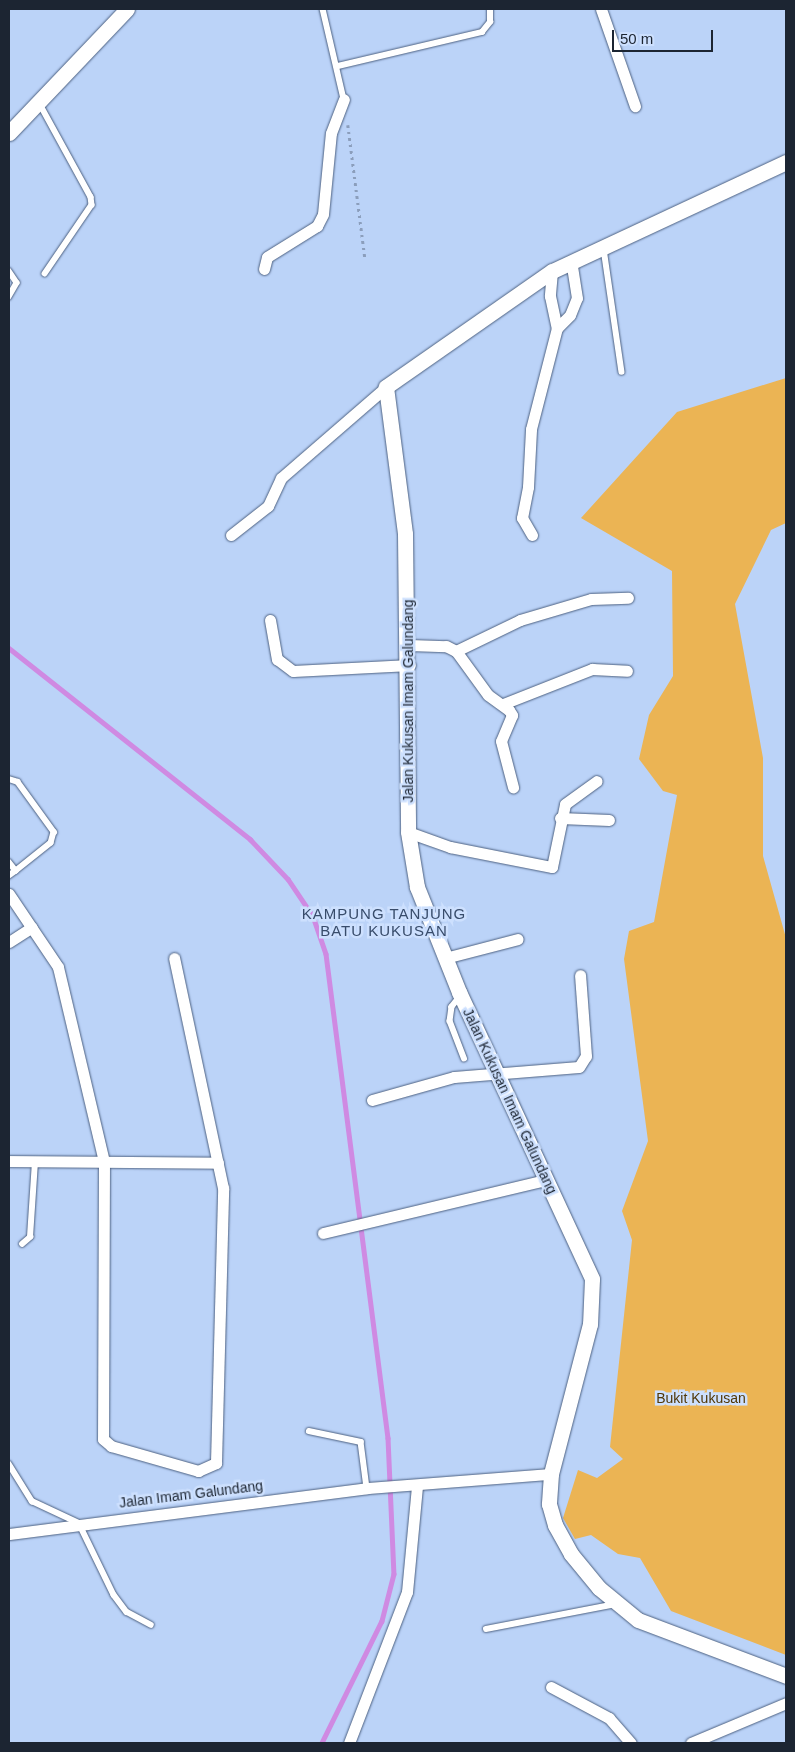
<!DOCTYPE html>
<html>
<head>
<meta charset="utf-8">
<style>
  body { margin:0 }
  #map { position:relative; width:795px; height:1752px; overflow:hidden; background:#bbd3f8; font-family:Helvetica,sans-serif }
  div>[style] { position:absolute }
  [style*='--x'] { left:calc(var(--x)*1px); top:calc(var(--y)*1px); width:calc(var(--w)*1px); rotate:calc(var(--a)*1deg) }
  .green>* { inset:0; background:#ebb454 }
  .stream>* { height:4.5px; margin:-2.25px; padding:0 2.25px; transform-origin:2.25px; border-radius:2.25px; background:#cf8ae2 }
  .path>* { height:2.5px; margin-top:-1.25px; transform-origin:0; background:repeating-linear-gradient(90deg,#8b9ebc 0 2.5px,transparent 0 6.5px) }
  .roads { filter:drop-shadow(0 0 1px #4d6181) drop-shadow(0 0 1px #4d6181) }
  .lane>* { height:5.5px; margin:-2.75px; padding:0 2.75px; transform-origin:2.75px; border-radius:2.75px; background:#fff }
  .street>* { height:11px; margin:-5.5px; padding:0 5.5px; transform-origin:5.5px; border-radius:5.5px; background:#fff }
  .secondary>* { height:15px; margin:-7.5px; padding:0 7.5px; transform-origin:7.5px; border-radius:7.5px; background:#fff }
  span { translate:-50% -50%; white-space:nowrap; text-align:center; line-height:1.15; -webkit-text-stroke:5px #cde0fe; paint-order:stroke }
  .street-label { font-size:14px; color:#1c2532 }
  .park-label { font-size:14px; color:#503707 }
  .neighbourhood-label { font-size:15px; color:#384c6b; letter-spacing:1px }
  .frame { position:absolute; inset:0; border:10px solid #1c2532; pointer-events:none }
  .scale { position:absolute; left:612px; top:30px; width:101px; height:22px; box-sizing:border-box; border:2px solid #1c2532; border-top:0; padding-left:6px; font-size:15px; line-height:18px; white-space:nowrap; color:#1c2532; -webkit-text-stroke:4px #cde0fe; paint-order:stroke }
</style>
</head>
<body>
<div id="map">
  <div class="green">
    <div style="clip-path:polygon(786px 378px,786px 523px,771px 530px,735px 604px,763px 758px,763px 856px,786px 938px,786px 1655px,671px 1611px,640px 1558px,618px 1554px,591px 1535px,575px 1539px,563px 1518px,578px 1470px,597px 1478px,623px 1459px,610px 1447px,632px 1240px,622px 1211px,648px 1141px,624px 959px,629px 931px,654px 922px,677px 795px,663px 791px,639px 759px,649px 715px,673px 676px,672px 571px,581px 518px,677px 412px)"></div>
  </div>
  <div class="stream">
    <div style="--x:9;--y:648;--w:308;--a:38.4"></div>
    <div style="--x:250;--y:839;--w:55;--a:46.5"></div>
    <div style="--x:288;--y:879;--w:45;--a:56"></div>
    <div style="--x:313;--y:916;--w:40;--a:71.1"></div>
    <div style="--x:326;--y:954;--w:488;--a:82.7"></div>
    <div style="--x:388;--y:1438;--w:136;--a:87.5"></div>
    <div style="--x:394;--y:1574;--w:49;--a:104.3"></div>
    <div style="--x:382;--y:1621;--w:136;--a:116.2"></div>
  </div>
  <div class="path">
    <div style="--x:348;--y:125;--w:133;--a:82.7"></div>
  </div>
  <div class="roads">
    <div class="lane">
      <div style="--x:323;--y:9;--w:92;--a:76.9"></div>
      <div style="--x:338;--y:66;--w:148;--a:-13.3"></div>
      <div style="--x:482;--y:32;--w:13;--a:-51"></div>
      <div style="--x:490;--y:22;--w:13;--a:-90"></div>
      <div style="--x:40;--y:104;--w:106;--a:61.3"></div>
      <div style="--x:91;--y:197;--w:8;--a:83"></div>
      <div style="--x:92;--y:205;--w:83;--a:124.3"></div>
      <div style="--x:604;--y:249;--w:124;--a:81.7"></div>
      <div style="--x:9;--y:271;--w:14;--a:56"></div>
      <div style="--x:17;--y:283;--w:16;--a:120"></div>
      <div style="--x:9;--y:779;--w:9;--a:18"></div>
      <div style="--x:18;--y:782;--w:62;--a:54.2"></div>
      <div style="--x:54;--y:832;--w:11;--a:105"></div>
      <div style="--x:51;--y:843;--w:45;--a:141.3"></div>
      <div style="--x:9;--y:862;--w:11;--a:52"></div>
      <div style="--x:16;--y:871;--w:9;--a:144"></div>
      <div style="--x:460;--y:997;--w:13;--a:129"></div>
      <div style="--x:452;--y:1007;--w:14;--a:98"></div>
      <div style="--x:450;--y:1021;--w:40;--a:69"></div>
      <div style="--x:22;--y:1244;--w:11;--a:-41"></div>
      <div style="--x:30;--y:1237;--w:76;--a:-86.2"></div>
      <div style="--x:309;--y:1431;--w:53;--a:11.9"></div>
      <div style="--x:361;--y:1442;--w:46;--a:82.6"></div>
      <div style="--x:9;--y:1464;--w:44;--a:58.1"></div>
      <div style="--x:32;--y:1501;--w:52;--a:25.1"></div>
      <div style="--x:79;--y:1523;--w:80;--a:64.1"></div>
      <div style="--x:114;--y:1595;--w:21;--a:53"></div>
      <div style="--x:127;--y:1612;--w:27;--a:28"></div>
      <div style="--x:486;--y:1629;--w:132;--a:-10.9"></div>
    </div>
    <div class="street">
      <div style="--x:601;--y:9;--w:103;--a:70.7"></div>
      <div style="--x:264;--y:269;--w:12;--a:-76"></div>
      <div style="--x:267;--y:257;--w:59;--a:-31.8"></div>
      <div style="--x:317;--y:226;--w:13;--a:-63"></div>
      <div style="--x:323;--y:214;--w:81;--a:-84.4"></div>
      <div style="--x:331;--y:133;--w:36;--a:-69"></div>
      <div style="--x:552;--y:271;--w:25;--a:95"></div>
      <div style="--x:550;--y:296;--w:33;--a:78"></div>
      <div style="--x:231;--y:535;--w:47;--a:-38.1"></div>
      <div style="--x:268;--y:506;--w:31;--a:-65"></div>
      <div style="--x:281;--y:478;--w:139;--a:-40.9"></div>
      <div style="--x:532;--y:535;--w:20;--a:-120"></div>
      <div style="--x:522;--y:518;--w:32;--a:-79"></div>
      <div style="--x:528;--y:487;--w:58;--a:-87"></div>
      <div style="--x:531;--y:429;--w:104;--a:-75.6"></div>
      <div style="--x:557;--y:328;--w:18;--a:-45"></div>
      <div style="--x:570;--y:315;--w:18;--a:-68"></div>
      <div style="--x:577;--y:298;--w:36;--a:-99"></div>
      <div style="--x:270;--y:620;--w:40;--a:80"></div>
      <div style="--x:277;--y:659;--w:20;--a:37"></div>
      <div style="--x:293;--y:671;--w:117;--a:-2.9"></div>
      <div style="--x:409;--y:645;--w:37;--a:2"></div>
      <div style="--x:446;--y:646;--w:11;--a:27"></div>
      <div style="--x:456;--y:651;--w:54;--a:54"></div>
      <div style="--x:488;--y:695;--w:26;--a:36"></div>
      <div style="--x:509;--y:710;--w:6;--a:59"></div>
      <div style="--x:512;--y:715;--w:28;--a:113"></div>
      <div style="--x:501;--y:741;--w:48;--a:75.4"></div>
      <div style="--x:456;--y:651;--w:71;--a:-25.8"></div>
      <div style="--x:520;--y:620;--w:74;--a:-16.5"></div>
      <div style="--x:591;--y:599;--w:37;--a:-2"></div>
      <div style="--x:503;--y:704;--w:96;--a:-21.5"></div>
      <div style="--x:592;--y:669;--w:35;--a:3"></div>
      <div style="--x:560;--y:818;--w:49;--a:2.3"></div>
      <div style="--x:408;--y:832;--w:45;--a:19.7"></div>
      <div style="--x:450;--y:847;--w:104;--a:11.1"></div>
      <div style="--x:552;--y:867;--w:64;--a:-78.3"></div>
      <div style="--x:565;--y:804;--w:39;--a:-36"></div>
      <div style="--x:9;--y:894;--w:88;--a:56.1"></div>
      <div style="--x:58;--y:967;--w:199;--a:76.7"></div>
      <div style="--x:104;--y:1161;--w:278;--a:90.2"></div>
      <div style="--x:103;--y:1439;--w:11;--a:41"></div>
      <div style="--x:111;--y:1446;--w:91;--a:16"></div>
      <div style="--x:198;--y:1471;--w:20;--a:-24"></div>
      <div style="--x:216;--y:1463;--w:275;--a:-88.5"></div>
      <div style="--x:223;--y:1188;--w:235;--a:-102"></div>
      <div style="--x:9;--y:942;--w:27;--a:-33"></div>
      <div style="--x:445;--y:958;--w:75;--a:-14.6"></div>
      <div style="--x:372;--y:1100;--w:85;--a:-15.7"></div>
      <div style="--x:454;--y:1077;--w:125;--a:-4.6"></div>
      <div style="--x:579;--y:1067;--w:13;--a:-58"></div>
      <div style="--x:586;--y:1056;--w:81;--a:-94.2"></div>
      <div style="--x:9;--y:1161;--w:209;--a:0.5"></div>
      <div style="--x:323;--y:1233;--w:229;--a:-13.4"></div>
      <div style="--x:9;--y:1534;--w:361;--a:-7.3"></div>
      <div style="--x:367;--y:1488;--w:185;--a:-4.4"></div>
      <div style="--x:551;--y:1687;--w:66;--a:28.1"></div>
      <div style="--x:609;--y:1718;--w:33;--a:49"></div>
      <div style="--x:349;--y:1743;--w:162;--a:-69"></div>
      <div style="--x:407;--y:1592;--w:105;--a:-84.6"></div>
      <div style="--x:691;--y:1743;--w:103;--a:-22.8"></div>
    </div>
    <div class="secondary">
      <div style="--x:9;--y:133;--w:171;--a:-46.4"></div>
      <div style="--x:786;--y:162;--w:258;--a:155"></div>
      <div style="--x:552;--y:271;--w:203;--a:145.1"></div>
      <div style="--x:386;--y:387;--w:148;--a:82.6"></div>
      <div style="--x:405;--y:534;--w:298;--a:89.4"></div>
      <div style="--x:408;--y:832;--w:56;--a:80.7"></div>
      <div style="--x:417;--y:887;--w:113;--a:68.2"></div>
      <div style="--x:459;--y:992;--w:316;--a:65.1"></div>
      <div style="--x:592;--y:1279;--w:45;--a:92.5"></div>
      <div style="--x:590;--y:1324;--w:155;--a:104.6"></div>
      <div style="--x:551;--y:1474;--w:30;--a:94"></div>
      <div style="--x:549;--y:1504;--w:22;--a:74"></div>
      <div style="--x:555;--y:1525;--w:33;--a:61"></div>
      <div style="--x:571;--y:1554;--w:44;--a:50.5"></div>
      <div style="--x:599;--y:1588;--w:50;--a:39.4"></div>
      <div style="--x:638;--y:1620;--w:158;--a:20.7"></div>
    </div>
  </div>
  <div class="street-label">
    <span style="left:408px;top:701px;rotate:-90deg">Jalan Kukusan Imam Galundang</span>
    <span style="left:510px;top:1101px;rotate:65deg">Jalan Kukusan Imam Galundang</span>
    <span style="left:191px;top:1494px;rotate:-7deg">Jalan Imam Galundang</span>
  </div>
  <div class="park-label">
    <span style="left:701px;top:1398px">Bukit Kukusan</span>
  </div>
  <div class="neighbourhood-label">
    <span style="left:384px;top:922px">KAMPUNG TANJUNG<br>BATU KUKUSAN</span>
  </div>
  <div class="frame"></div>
  <div class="scale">50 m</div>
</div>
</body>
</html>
